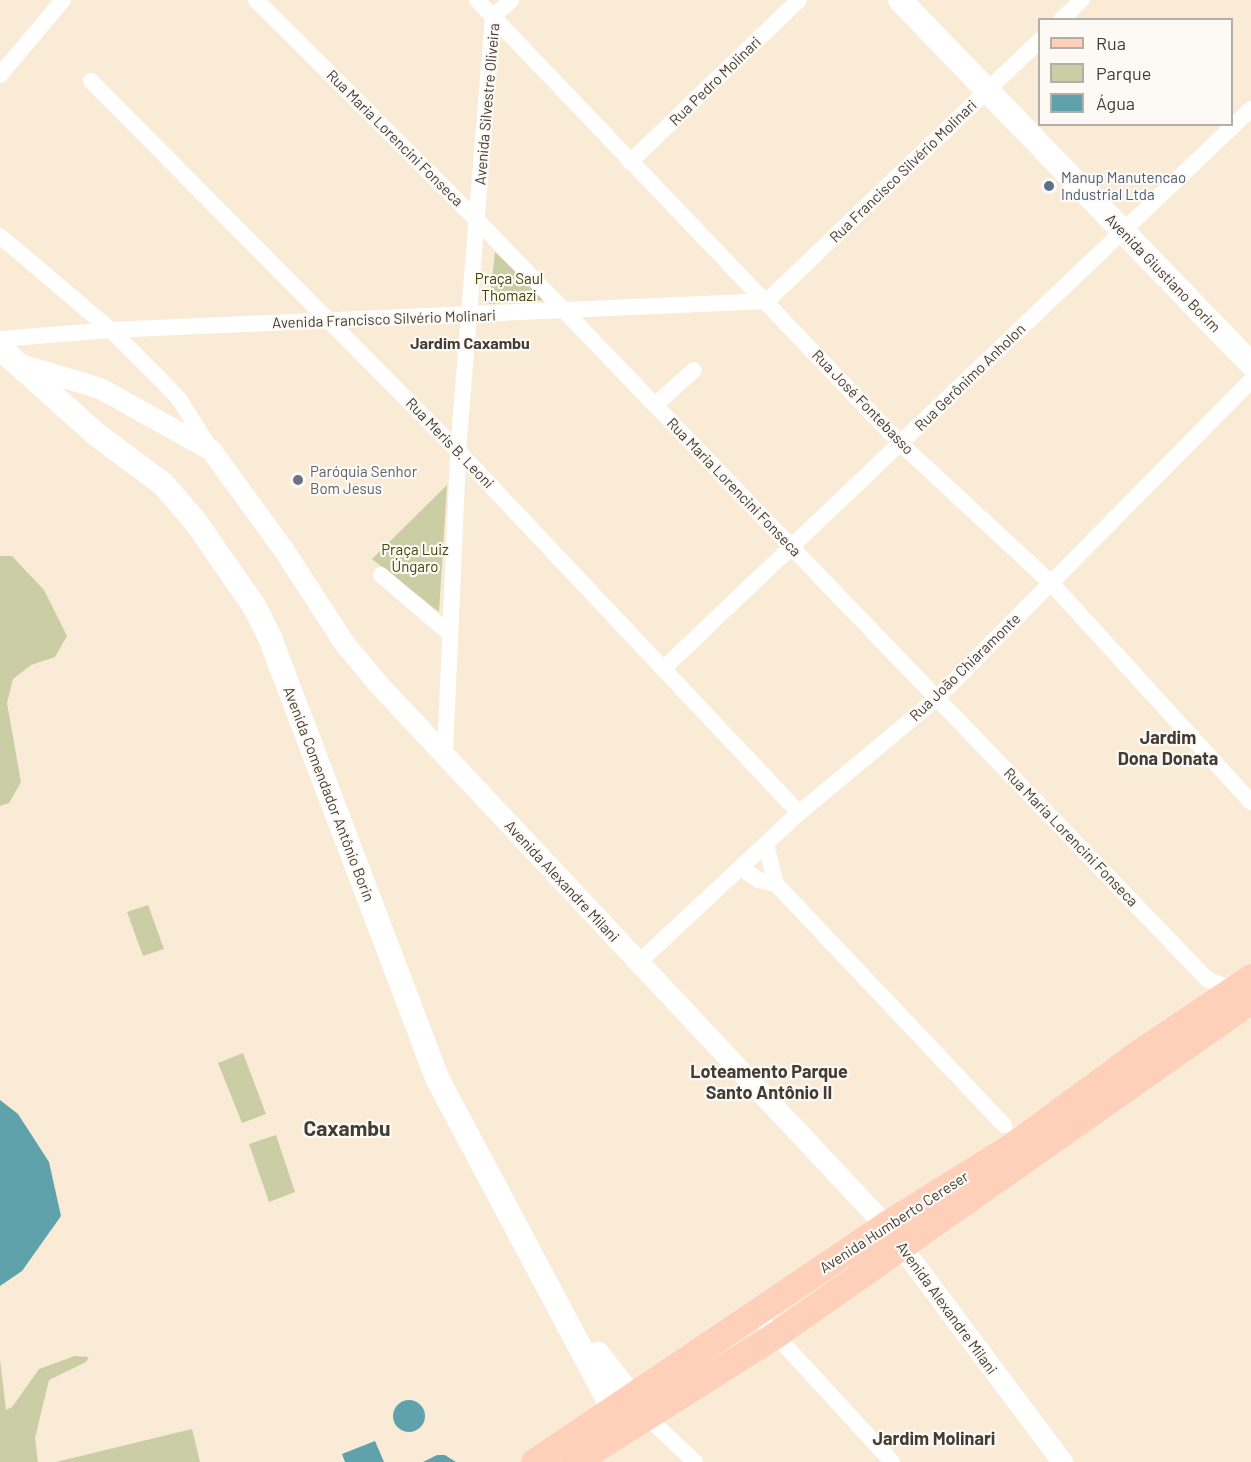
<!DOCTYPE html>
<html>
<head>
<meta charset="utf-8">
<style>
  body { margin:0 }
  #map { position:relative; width:1251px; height:1462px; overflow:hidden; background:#f9ebd6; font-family:Barlow,sans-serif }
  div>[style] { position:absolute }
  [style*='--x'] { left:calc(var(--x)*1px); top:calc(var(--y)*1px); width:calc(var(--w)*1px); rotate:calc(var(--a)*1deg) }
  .green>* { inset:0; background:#cbcea5 }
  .water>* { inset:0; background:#5fa2ab }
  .round { border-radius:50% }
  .minor>* { height:16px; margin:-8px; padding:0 8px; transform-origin:8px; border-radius:8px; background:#fff }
  .tertiary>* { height:21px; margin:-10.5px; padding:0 10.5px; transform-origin:10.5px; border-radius:10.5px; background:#fff }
  .secondary>* { height:24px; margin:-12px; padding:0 12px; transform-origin:12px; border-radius:12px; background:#fff }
  .primary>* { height:27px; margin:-13.5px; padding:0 13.5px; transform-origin:13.5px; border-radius:13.5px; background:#fed0ba }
  .dots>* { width:16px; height:16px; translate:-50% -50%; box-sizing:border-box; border:3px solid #fdfaf6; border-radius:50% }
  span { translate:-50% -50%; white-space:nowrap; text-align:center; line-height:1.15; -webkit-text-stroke:4.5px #fdfaf6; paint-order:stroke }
  .street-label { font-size:15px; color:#423c34 }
  .service-label { font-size:15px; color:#4e5e75 }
  .left { translate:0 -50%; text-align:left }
  .park-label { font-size:15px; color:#434405 }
  .worship-label { font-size:15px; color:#5b616d }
  .neighbourhood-label { font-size:16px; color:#423c34; font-weight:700 }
  .quarter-label { font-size:18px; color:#423c34; font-weight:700 }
  .district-label { font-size:21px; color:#423c34; font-weight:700 }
  .legend { position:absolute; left:1038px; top:18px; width:195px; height:108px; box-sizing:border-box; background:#fdfaf6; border:2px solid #b2aea8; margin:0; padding:8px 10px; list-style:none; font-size:18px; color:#423c34 }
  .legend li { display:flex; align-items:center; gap:12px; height:30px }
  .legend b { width:30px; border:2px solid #b2aea8 }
</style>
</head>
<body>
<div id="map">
  <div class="green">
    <div style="clip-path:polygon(495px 252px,545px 300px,489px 304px)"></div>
    <div style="clip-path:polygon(447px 485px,439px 612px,372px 559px)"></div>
    <div style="clip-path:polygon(0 556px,12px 556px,44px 590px,67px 636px,55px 657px,31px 665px,13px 679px,7px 703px,21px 782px,9px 803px,0 806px)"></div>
    <div style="clip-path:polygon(148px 905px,164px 949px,143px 956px,127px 912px)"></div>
    <div style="clip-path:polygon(243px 1053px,266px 1114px,242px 1123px,218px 1063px)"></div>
    <div style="clip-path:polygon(276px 1135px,295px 1192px,269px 1202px,249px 1144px)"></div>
    <div style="clip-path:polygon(75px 1356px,89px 1357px,86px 1362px,49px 1380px,35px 1438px,38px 1462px,0 1462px,0 1359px,6px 1410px,12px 1407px,39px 1369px)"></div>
    <div style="clip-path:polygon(192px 1429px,200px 1462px,56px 1462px)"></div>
  </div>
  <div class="water">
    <div style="clip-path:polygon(0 1100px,18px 1114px,49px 1162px,61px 1216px,22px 1271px,0 1286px)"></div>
    <div class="round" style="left:393px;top:1400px;width:32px;height:32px"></div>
    <div style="clip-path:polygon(375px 1441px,384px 1462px,345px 1462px,342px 1454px)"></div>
    <div style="clip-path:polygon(437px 1455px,445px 1455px,456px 1462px,423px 1462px)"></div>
  </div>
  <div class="minor">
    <div style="--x:256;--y:0;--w:312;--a:44.9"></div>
    <div style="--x:477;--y:220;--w:1053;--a:46.12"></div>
    <div style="--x:1207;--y:979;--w:17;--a:24"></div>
    <div style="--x:1223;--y:986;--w:15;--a:-8"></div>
    <div style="--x:477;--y:0;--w:614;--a:46.32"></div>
    <div style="--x:901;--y:444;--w:205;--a:42.8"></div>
    <div style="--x:1051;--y:583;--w:297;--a:47.6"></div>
    <div style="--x:1061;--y:20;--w:29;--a:-44"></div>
    <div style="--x:0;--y:75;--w:98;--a:-50"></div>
    <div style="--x:91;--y:81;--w:521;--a:45.23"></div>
    <div style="--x:458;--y:451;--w:497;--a:46.7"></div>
    <div style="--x:630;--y:162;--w:234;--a:-43.8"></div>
    <div style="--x:0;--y:236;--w:145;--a:40.3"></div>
    <div style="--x:111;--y:330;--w:74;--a:45"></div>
    <div style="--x:163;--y:382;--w:23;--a:47"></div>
    <div style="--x:179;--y:399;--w:60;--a:57.9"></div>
    <div style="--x:0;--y:339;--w:111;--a:-4.6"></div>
    <div style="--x:111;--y:330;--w:657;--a:-2.53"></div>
    <div style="--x:767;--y:301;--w:378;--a:-43.7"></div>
    <div style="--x:655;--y:405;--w:52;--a:-41.9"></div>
    <div style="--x:381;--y:575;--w:91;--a:40.5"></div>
    <div style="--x:663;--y:669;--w:812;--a:-43.6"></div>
    <div style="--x:445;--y:754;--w:303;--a:-87.5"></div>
    <div style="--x:458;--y:451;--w:435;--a:-85.4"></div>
    <div style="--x:493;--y:17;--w:25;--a:-43"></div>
    <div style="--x:766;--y:845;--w:40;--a:75.6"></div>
    <div style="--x:776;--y:884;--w:332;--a:46.6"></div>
    <div style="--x:741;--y:868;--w:22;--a:34"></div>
    <div style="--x:759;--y:880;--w:17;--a:13"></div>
    <div style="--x:638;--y:963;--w:220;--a:-43"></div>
    <div style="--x:799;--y:813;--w:180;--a:-39.8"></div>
    <div style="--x:937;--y:698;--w:446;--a:-45.3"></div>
    <div style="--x:757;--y:1315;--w:200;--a:47.4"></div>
    <div style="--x:645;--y:1415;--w:69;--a:43.2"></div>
  </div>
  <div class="tertiary">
    <div style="--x:20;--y:364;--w:84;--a:16.7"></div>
    <div style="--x:100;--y:388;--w:127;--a:29.2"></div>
    <div style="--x:211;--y:450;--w:126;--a:54"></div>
    <div style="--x:285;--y:552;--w:108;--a:57"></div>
    <div style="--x:344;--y:643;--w:55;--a:50.2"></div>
    <div style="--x:379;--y:685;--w:740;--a:46.86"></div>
    <div style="--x:885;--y:1225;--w:296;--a:53.2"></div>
  </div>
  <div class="secondary">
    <div style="--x:900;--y:0;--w:506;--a:46.04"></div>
    <div style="--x:0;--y:348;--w:130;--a:41.9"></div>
    <div style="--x:97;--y:435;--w:82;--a:36.6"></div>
    <div style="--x:163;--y:484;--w:49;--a:49.1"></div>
    <div style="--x:195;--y:521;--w:103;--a:55.2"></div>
    <div style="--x:254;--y:606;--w:36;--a:63"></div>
    <div style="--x:270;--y:638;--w:473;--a:69.2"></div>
    <div style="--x:438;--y:1080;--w:373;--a:62"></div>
    <div style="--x:598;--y:1354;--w:73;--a:52.2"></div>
  </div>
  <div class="primary">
    <div style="--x:534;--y:1462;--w:424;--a:-34"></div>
    <div style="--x:885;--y:1225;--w:150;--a:-31.9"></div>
    <div style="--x:1012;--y:1146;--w:152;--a:-36.4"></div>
    <div style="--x:1134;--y:1056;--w:141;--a:-34"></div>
    <div style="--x:574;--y:1462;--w:238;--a:-32.3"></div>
    <div style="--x:775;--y:1335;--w:582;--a:-35.14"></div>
  </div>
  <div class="dots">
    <div style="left:1049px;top:186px;background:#5c6f8a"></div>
    <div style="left:298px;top:480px;background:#6b7280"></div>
  </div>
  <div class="street-label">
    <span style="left:715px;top:81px;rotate:-44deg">Rua Pedro Molinari</span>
    <span style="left:487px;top:104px;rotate:-85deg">Avenida Silvestre Oliveira</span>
    <span style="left:395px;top:138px;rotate:45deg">Rua Maria Lorencini Fonseca</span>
    <span style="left:903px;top:171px;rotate:-44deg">Rua Francisco Silvério Molinari</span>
    <span style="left:1163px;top:273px;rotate:46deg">Avenida Giustiano Borim</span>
    <span style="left:384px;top:319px;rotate:-2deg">Avenida Francisco Silvério Molinari</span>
    <span style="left:970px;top:377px;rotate:-44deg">Rua Gerônimo Anholon</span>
    <span style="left:863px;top:402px;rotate:46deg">Rua José Fontebasso</span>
    <span style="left:450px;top:443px;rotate:46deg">Rua Meris B. Leoni</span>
    <span style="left:734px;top:487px;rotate:46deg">Rua Maria Lorencini Fonseca</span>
    <span style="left:965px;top:667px;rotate:-44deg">Rua João Chiaramonte</span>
    <span style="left:329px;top:794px;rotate:69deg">Avenida Comendador Antônio Borin</span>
    <span style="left:1071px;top:837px;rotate:46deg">Rua Maria Lorencini Fonseca</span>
    <span style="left:562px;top:881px;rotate:47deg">Avenida Alexandre Milani</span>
    <span style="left:894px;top:1222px;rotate:-33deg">Avenida Humberto Cereser</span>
    <span style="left:947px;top:1308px;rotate:54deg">Avenida Alexandre Milani</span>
  </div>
  <div class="service-label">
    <span class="left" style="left:1061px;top:186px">Manup Manutencao<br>Industrial Ltda</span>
  </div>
  <div class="park-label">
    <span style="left:509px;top:287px">Praça Saul<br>Thomazi</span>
    <span style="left:415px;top:558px">Praça Luiz<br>Úngaro</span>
  </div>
  <div class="worship-label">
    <span class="left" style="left:310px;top:480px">Paróquia Senhor<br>Bom Jesus</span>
  </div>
  <div class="neighbourhood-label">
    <span style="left:470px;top:343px">Jardim Caxambu</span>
  </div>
  <div class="quarter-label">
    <span style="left:1168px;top:748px">Jardim<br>Dona Donata</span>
    <span style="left:769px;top:1082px">Loteamento Parque<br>Santo Antônio II</span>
    <span style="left:934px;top:1438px">Jardim Molinari</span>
  </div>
  <div class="district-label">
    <span style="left:347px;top:1128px">Caxambu</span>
  </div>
  <ul class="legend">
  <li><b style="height:8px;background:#fed0ba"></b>Rua</li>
  <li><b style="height:16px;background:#cbcea5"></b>Parque</li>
  <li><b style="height:16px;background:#5fa2ab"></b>Água</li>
  </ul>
</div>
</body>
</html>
